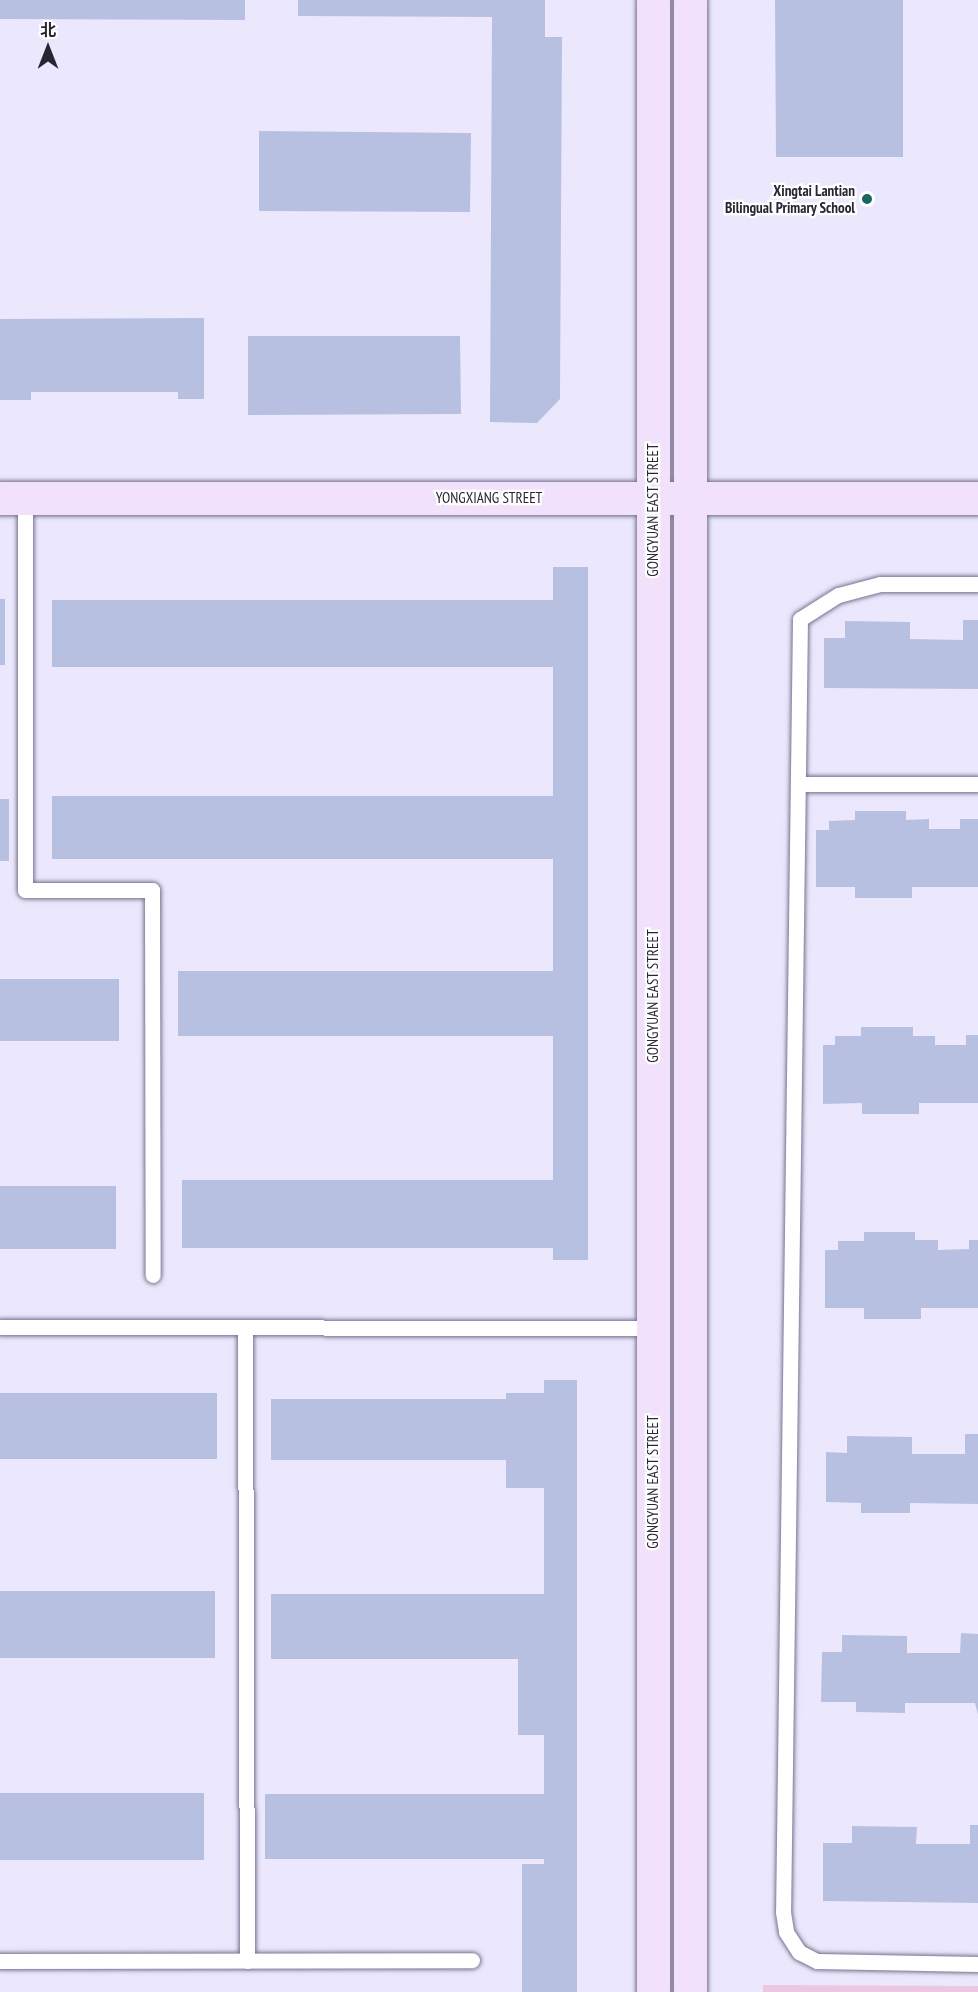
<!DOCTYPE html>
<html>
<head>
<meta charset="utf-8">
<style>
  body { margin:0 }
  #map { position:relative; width:978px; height:1992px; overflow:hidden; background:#ebe8fd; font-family:"PT Sans Narrow","Noto Sans SC",sans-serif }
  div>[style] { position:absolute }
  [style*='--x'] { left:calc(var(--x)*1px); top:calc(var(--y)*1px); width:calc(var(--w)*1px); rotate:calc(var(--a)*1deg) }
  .green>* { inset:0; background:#ebc7e2 }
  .building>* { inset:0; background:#b7c0e1 }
  .roads { filter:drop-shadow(0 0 2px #787391) drop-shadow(0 0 2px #787391) }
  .lane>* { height:15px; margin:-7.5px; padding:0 7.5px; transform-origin:7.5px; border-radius:7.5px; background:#fff }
  .secondary>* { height:33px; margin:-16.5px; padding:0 16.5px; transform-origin:16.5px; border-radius:16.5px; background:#f2e1fb }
  .dots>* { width:16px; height:16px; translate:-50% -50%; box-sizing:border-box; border:3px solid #fff; border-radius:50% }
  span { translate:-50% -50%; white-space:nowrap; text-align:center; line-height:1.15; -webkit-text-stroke:4.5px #fff; paint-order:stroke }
  .poi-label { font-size:15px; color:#292633; font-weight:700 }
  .right { translate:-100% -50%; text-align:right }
  .street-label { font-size:15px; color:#292633 }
  .north { position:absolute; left:18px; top:18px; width:60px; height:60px; -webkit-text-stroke:4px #fff; paint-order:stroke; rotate:0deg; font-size:16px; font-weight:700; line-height:24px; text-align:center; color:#292633 }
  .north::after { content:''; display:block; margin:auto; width:21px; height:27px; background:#292633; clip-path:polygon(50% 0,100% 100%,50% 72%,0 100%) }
</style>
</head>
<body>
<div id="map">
  <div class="green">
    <div style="clip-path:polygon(763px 1985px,978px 1986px,978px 1992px,763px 1992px)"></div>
  </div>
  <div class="building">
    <div style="clip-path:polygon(0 0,245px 0,245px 20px,0 19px)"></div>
    <div style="clip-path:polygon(298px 0,545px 0,545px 37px,562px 37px,560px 399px,537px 423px,490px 422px,492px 17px,298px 16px)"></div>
    <div style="clip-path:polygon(775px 0,903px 0,903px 157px,776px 157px)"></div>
    <div style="clip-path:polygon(259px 131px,471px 133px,470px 212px,259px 211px)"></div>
    <div style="clip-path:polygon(204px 318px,204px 399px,178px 399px,178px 392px,31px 392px,31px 400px,0 400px,0 319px)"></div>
    <div style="clip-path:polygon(248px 336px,460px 336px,461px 414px,248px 415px)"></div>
    <div style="clip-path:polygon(553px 567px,588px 567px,588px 1260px,553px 1260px,553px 1248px,182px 1248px,182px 1180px,553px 1180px,553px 1036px,178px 1036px,178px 971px,553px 971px,553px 859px,52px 859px,52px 796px,553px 796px,553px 667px,52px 667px,52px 600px,553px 600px)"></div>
    <div style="clip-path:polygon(0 599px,5px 599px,5px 665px,0 665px)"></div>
    <div style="clip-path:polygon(963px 620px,978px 620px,978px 689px,824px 688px,824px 638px,845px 638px,845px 621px,910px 622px,910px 639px,963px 640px)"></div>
    <div style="clip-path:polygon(0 799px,9px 799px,9px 861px,0 861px)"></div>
    <div style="clip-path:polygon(855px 811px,906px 811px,906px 820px,929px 819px,929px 829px,960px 829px,960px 819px,978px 819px,978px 887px,912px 887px,912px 898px,855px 898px,855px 887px,816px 887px,816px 830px,829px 830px,829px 821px,855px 820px)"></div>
    <div style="clip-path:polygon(0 979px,119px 979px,119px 1041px,0 1041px)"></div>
    <div style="clip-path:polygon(861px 1027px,913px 1027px,913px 1036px,935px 1036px,935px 1045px,966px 1045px,966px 1035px,978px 1035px,978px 1103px,919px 1103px,919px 1114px,862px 1114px,862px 1103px,823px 1104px,823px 1045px,835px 1045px,835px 1036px,861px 1036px)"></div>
    <div style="clip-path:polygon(0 1186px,116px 1186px,116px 1249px,0 1249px)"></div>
    <div style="clip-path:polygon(864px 1232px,915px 1232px,915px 1240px,938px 1240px,938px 1250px,969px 1249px,969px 1240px,978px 1240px,978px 1308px,921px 1308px,921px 1319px,864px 1319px,864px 1308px,825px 1308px,825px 1250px,838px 1250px,838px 1241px,864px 1241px)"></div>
    <div style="clip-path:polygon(544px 1380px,577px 1380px,577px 1992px,522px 1992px,522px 1864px,544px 1864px,544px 1859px,265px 1859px,265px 1794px,544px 1794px,544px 1735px,518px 1735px,518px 1659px,271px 1659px,271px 1594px,544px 1594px,544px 1488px,506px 1488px,506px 1460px,271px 1460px,271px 1399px,506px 1399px,506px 1393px,544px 1393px)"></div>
    <div style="clip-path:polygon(0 1393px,217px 1393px,217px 1459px,0 1459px)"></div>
    <div style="clip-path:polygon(965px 1434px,978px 1434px,978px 1504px,910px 1503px,910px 1513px,861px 1513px,861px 1503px,826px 1502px,826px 1452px,847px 1453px,847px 1436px,912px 1437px,912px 1454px,965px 1454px)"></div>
    <div style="clip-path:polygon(0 1591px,215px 1591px,215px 1658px,0 1658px)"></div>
    <div style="clip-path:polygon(961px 1633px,978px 1634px,978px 1715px,975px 1703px,905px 1703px,905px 1713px,856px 1712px,856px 1702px,821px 1702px,822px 1652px,842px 1652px,842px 1635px,907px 1636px,907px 1653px,960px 1653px)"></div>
    <div style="clip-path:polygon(0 1793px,204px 1793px,204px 1860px,0 1860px)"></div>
    <div style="clip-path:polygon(970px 1825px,978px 1825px,978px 1903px,823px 1901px,823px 1843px,852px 1843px,852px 1826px,917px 1827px,916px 1844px,970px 1844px)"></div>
  </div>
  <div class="roads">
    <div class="lane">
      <div style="--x:25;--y:498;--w:392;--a:90"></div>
      <div style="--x:25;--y:890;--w:127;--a:0"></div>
      <div style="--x:152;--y:890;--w:385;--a:89.9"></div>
      <div style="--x:978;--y:584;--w:98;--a:180"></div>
      <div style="--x:880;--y:584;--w:43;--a:165.3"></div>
      <div style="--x:838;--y:595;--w:45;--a:147.7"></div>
      <div style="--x:800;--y:619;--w:1293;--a:90.75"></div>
      <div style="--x:783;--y:1912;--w:20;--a:81"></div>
      <div style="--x:786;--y:1932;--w:24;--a:57"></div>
      <div style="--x:799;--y:1952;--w:20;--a:27"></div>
      <div style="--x:817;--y:1961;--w:161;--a:1.1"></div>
      <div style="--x:798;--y:784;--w:180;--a:0"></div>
      <div style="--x:0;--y:1327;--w:653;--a:0.09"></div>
      <div style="--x:245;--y:1327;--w:634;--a:89.82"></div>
      <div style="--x:0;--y:1961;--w:472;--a:-0.1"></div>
    </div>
    <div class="secondary">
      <div style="--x:653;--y:0;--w:1992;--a:90"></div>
      <div style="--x:690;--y:0;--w:1992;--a:90"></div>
      <div style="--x:0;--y:498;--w:978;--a:0"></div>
    </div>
  </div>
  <div class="dots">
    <div style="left:867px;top:199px;background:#1a6661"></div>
  </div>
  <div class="poi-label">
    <span class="right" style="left:855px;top:199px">Xingtai Lantian<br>Bilingual Primary School</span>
  </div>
  <div class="street-label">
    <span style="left:489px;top:498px">YONGXIANG STREET</span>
    <span style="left:653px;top:510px;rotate:-90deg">GONGYUAN EAST STREET</span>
    <span style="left:653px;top:996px;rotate:-90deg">GONGYUAN EAST STREET</span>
    <span style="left:653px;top:1482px;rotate:-90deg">GONGYUAN EAST STREET</span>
  </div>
  <div class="north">北</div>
</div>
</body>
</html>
